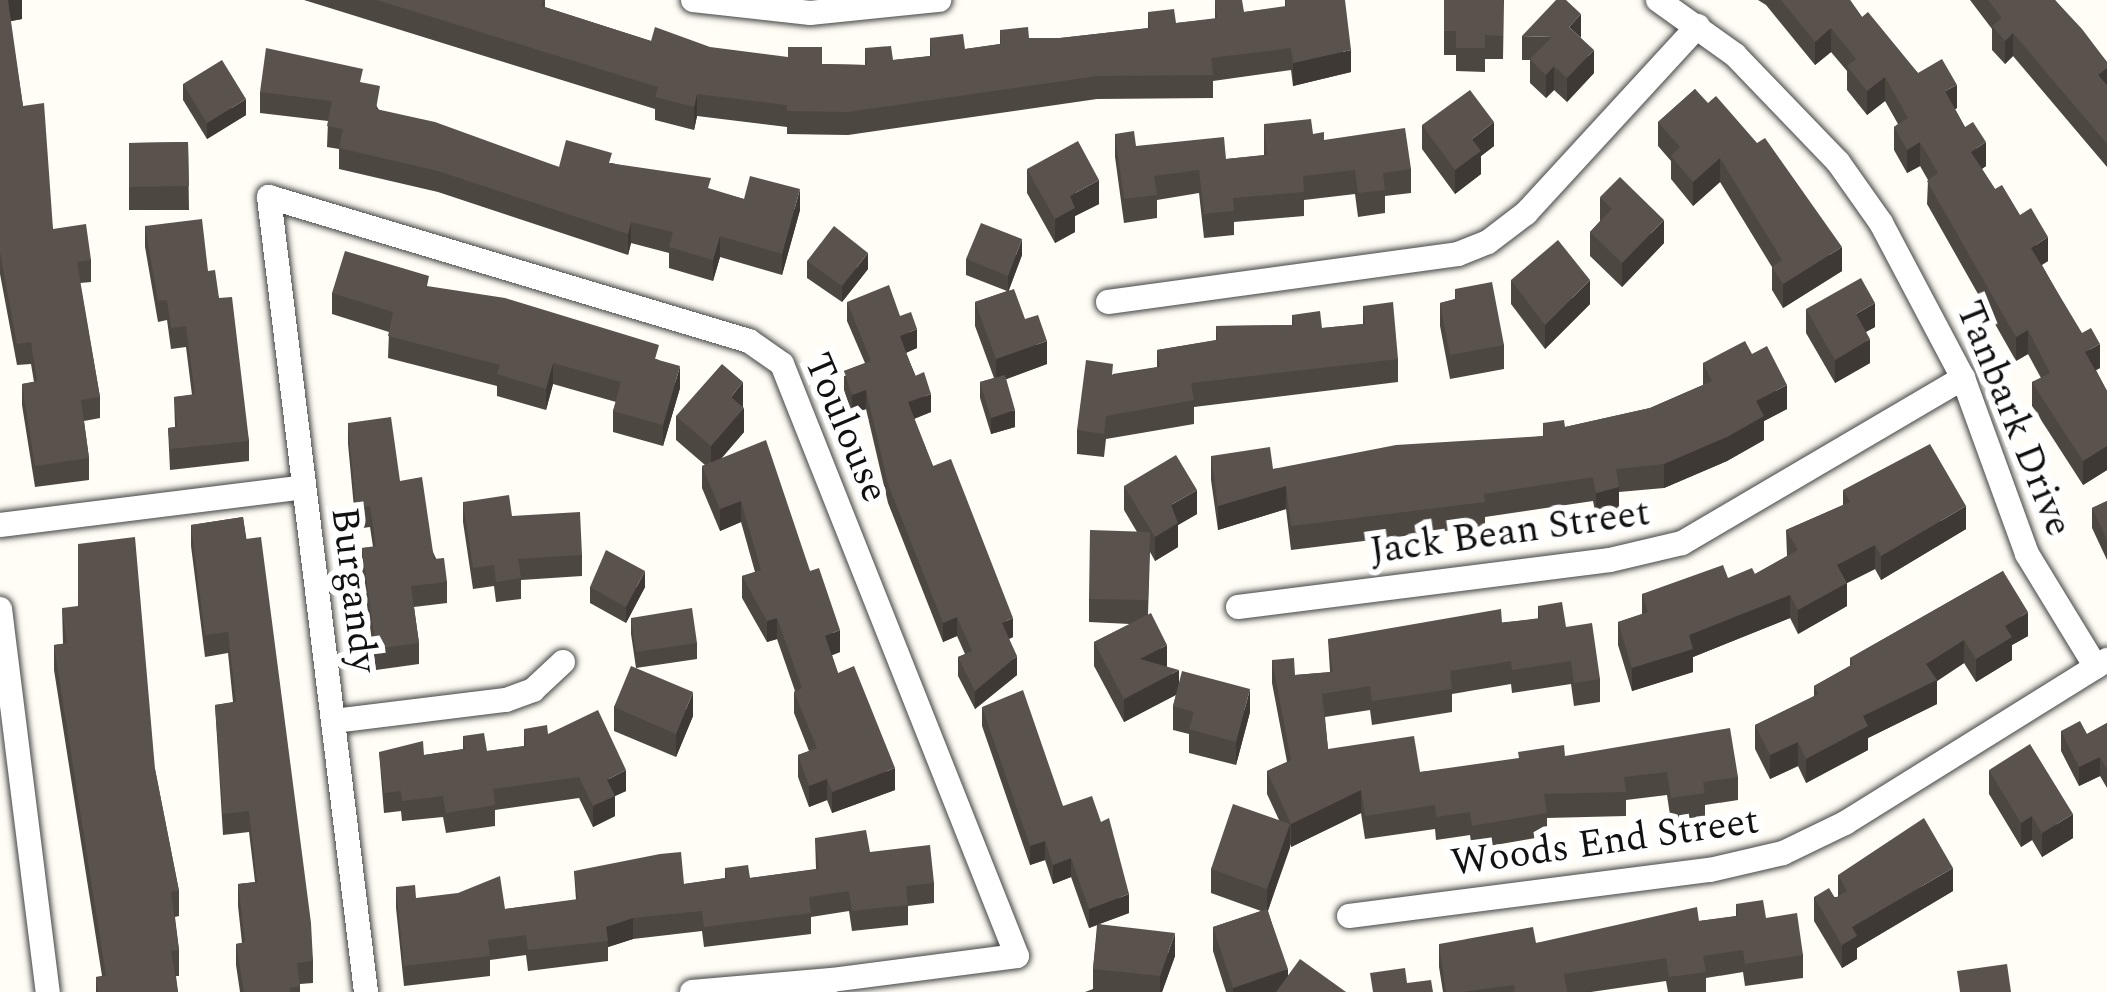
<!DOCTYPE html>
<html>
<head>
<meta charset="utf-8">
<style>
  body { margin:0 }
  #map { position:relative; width:2107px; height:992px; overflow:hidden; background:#fffdf5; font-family:Spectral,serif }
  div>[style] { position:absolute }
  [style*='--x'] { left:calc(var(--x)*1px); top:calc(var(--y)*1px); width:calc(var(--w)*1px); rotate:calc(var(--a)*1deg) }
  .roads { filter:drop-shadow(0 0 3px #444) drop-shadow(0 0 3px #444) }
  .street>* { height:24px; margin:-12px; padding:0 12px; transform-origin:12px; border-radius:12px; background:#fff }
  .wall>* { inset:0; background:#4d4742 }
  .shaded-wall>* { inset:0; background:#3f3936 }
  .building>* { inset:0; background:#5a524d }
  span { translate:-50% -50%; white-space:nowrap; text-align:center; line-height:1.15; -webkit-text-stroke:12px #fff; paint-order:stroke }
  .street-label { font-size:39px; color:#111 }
</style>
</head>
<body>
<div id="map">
  <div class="roads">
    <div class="street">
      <div style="--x:693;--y:0;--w:118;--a:6.3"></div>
      <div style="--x:810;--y:13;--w:130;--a:-5.8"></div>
      <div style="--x:1658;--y:0;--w:95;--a:35.5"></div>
      <div style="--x:1735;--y:55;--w:149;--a:46.1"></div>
      <div style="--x:1838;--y:162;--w:75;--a:54.8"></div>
      <div style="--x:1881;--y:223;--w:175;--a:62.1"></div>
      <div style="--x:1963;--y:378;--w:187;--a:70"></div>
      <div style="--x:2027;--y:554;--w:132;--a:58.6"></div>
      <div style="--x:1108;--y:302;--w:353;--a:-7.8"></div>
      <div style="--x:1458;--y:254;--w:32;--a:-22"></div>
      <div style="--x:1488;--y:242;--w:48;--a:-37.3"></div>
      <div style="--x:1526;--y:213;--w:254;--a:-47.4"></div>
      <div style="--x:0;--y:525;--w:305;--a:-7.1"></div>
      <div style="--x:1238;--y:607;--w:375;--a:-7.2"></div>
      <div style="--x:1610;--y:560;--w:74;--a:-13.3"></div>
      <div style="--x:1682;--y:543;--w:326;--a:-30.4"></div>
      <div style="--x:0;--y:609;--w:386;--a:82.9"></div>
      <div style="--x:334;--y:721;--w:173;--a:-7"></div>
      <div style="--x:506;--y:700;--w:29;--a:-20"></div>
      <div style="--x:533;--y:690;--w:41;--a:-43"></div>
      <div style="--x:1349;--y:916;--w:364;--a:-7.3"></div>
      <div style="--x:1710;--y:870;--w:75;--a:-13.1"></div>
      <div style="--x:1783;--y:853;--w:69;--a:-25.8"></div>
      <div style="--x:1845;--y:823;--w:309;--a:-31.9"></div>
      <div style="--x:366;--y:992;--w:801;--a:-96.96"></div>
      <div style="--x:269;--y:197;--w:501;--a:16.7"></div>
      <div style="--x:749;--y:341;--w:40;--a:34.9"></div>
      <div style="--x:782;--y:364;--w:637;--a:68.35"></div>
      <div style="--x:1017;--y:956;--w:186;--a:172.6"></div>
      <div style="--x:833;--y:980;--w:27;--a:153"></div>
      <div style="--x:692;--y:992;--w:139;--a:-5"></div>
    </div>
  </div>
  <div class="wall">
    <div style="clip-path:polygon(0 0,22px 0,22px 19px,10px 21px,23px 106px,53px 229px,91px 260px,91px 282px,80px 283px,100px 397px,100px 418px,84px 421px,89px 458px,89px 480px,35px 487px,22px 405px,22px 384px,34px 382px,31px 364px,17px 365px,0 274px)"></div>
    <div style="clip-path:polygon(304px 0,545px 0,545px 7px,651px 41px,822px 64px,865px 65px,865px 48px,893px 60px,930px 56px,930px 38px,965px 49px,1000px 44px,1000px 30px,1029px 38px,1060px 38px,1148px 28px,1148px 12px,1176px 23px,1215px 19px,1215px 0,1244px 12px,1285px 7px,1285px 0,1323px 0,1351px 72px,1293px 86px,1291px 70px,1213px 81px,1213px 98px,1097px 99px,848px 135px,787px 134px,787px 127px,697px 116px,694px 130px,655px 120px,655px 109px)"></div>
    <div style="clip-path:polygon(1444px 0,1504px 0,1503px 59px,1485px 59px,1485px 72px,1456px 71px,1456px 55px,1444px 55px)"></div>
    <div style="clip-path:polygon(1758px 0,1850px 0,1862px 17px,1918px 73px,1957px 108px,1955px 109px,1986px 166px,1982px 169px,1995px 189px,2048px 261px,2042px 265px,2100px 368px,2096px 370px,2107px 391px,2107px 470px,2083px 485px,2032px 406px,2032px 382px,2041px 378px,2028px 354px,2016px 361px,1927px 204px,1928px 180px,1920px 166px,1907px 173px,1894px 150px,1894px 127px,1898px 124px,1885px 101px,1867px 115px,1847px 90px,1847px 71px,1831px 52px,1815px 65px,1766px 5px)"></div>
    <div style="clip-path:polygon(1970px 0,2055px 0,2107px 62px,2107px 167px,2013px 56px,2005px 64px,1992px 50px,1992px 29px)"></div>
    <div style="clip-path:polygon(1522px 36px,1581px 38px,1594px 73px,1567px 102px,1554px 90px,1546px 98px,1530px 83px,1530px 60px,1522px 60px)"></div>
    <div style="clip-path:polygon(363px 83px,379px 110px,559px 167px,612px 163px,744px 199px,800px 210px,782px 275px,720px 257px,713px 281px,669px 268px,669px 253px,631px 243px,628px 255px,438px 192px,339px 169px,339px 149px,327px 147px,328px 121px,260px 113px,260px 92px)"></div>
    <div style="clip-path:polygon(183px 84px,246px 115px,207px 139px,183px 100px)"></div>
    <div style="clip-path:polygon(1695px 89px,1842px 271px,1783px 308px,1772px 290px,1772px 267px,1720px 182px,1693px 206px,1671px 179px,1671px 161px,1658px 146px,1658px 122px)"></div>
    <div style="clip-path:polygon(1264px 124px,1313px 134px,1324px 140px,1411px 169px,1411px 193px,1385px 196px,1385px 213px,1358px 217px,1355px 194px,1304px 200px,1304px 216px,1234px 222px,1234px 235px,1204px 238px,1199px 193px,1157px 200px,1157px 218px,1124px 223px,1115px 157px,1115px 134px,1136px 146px,1226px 159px,1264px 155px)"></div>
    <div style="clip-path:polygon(1422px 125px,1494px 146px,1481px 156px,1481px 174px,1455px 194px,1422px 149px)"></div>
    <div style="clip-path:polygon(188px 142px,189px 210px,129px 210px,129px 143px)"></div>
    <div style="clip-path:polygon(1027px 169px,1099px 204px,1075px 216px,1075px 232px,1055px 243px,1027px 193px)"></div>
    <div style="clip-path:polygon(1600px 197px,1664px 243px,1622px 287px,1590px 256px,1590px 232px,1600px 221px)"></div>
    <div style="clip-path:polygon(145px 226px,208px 271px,219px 298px,249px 441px,249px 461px,170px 470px,168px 428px,175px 427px,174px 397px,192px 395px,186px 347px,171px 349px,167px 320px,158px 322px,145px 247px)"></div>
    <div style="clip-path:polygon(1022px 255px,1009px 290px,1047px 364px,1006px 379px,1015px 427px,991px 434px,980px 398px,980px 382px,994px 378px,975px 326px,975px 302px,1007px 291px,966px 275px,966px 259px)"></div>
    <div style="clip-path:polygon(807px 261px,868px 269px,842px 302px,807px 278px)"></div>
    <div style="clip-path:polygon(1511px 280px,1590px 304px,1545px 349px,1511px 304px)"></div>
    <div style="clip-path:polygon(429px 287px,659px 360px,680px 388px,663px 446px,613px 432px,613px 411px,616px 402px,553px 384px,546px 410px,497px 396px,497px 386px,388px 358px,389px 332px,332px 314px,332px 293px)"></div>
    <div style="clip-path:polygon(1455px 289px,1504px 345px,1504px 369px,1450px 379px,1440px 326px,1440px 303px,1455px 299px)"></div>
    <div style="clip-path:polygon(847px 302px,900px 316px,917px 348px,906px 353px,931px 412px,914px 419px,933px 466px,1013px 637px,1009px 639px,1017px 675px,975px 709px,958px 676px,958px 657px,965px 654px,957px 636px,943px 642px,888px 503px,866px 409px,852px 414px,844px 390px,844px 371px,865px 363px,847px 321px)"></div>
    <div style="clip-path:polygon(1363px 306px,1398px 359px,1398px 382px,1194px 407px,1194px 424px,1106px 439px,1104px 457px,1077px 454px,1077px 430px,1113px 374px,1157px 367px,1157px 350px,1216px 340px,1216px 326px,1292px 325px,1292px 315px,1322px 328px,1363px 324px)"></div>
    <div style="clip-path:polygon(1806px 309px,1875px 327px,1866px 332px,1870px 363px,1835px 383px,1806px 333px)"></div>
    <div style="clip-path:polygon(1752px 354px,1787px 409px,1764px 421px,1764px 440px,1727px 461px,1664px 488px,1619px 492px,1619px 511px,1596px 516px,1593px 501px,1485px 517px,1485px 526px,1291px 550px,1286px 509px,1218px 530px,1211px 480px,1211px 456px,1273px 469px,1543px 436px,1543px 423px,1565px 427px,1650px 408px,1703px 385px,1703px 363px)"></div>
    <div style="clip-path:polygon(743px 406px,744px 432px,721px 459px,810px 571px,840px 652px,832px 655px,838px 673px,895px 790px,832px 813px,827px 800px,809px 807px,798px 777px,798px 755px,809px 751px,794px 713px,794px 692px,795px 691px,777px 639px,767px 642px,742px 598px,742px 576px,755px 572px,741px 522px,720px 531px,702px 488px,702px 466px,705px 465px,676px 440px,676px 416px)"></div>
    <div style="clip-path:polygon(348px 423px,400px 481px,447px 582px,447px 603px,414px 607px,419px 643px,419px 664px,376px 670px,362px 569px,362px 548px,373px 547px,370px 527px,356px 529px,348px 444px)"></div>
    <div style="clip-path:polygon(1124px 486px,1197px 514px,1178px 525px,1178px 547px,1155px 561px,1150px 552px,1148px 614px,1167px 667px,1179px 683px,1250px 712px,1236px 765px,1189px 753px,1189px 734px,1173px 730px,1173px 706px,1176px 695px,1124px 722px,1094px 666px,1094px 642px,1130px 624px,1089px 622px,1089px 599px,1137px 532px,1124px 510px)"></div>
    <div style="clip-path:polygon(1843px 490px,1966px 529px,1881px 580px,1875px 569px,1847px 583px,1847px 606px,1798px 634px,1790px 618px,1693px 657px,1693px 672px,1632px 691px,1618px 645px,1618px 622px,1642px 614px,1642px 594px,1755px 574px,1787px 556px,1786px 530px,1843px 505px)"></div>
    <div style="clip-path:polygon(2107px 501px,2107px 560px,2092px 528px,2092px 508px)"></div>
    <div style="clip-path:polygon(463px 502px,512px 516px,582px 555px,582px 576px,521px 580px,521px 599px,496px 602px,494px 586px,473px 589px,463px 522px)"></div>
    <div style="clip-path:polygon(243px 517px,313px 961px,313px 983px,300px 984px,300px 992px,240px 992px,236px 965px,236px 944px,242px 943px,238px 906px,238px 884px,255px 882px,249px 832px,223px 835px,215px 705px,233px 702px,228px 653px,205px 657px,191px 546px,191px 525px)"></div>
    <div style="clip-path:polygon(2003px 571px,2028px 636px,2012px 645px,2012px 660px,1976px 682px,1964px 663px,1937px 681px,1937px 704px,1868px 738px,1868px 750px,1806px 783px,1798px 766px,1770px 779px,1755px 749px,1755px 725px,1814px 697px,1814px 686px,1850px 666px,1850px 658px)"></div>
    <div style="clip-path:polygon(590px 587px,645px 587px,626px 623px,590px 603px)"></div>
    <div style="clip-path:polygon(1538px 606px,1566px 627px,1600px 679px,1600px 702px,1574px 706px,1571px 684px,1512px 693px,1511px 684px,1452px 694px,1452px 712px,1372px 725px,1370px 710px,1325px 717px,1328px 749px,1420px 772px,1565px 756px,1738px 777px,1738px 800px,1705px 805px,1705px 817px,1671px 822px,1667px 795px,1626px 800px,1626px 816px,1547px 818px,1547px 836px,1472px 849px,1470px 835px,1436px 840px,1435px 829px,1365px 839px,1361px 813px,1291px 847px,1290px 844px,1268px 911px,1288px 975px,1346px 992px,1226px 992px,1213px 951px,1213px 927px,1261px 911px,1211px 893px,1211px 869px,1279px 820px,1267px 794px,1267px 771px,1287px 762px,1272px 683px,1272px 660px,1295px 675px,1330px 672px,1328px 639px,1538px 619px)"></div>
    <div style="clip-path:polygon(62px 608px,155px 769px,179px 891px,179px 916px,175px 917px,179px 950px,179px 976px,176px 976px,178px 992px,96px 992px,96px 977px,102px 976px,54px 670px,54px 645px,63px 644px)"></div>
    <div style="clip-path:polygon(631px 618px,697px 643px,697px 659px,636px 668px,693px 716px,676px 757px,614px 731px,614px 707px,636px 668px,631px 634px)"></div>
    <div style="clip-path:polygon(982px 707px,1063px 806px,1129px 913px,1099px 924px,1175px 956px,1162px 992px,1085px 992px,1093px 989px,1093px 969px,1097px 925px,1089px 928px,1071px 877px,1053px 884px,1045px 860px,1030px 865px,982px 726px)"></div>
    <div style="clip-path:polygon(2107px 723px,2107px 788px,2100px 776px,2079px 786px,2061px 751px,2061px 731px,2087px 734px)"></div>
    <div style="clip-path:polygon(524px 729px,548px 734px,626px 791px,615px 796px,615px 816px,593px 827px,579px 798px,495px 810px,495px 826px,446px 833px,443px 817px,402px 821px,401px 811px,384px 813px,379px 752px,424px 755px,463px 749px,463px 736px,487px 751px,524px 746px)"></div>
    <div style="clip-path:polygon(1989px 770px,2073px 838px,2042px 857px,2032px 840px,2021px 847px,1989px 794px)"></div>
    <div style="clip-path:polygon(815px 838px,870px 852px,934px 883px,934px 903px,908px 906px,908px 925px,852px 931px,849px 911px,811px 917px,811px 934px,704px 947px,702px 931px,633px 939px,608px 947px,608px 961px,528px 971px,526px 955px,490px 960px,490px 976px,404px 986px,396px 908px,396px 887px,416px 898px,505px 909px,576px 900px,574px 871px,684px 884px,725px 878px,725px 868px,750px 878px,816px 869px)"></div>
    <div style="clip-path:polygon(1838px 875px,1953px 891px,1857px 948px,1857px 959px,1842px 968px,1814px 921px,1814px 897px,1838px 897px)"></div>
    <div style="clip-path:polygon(1736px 904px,1766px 918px,1803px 955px,1803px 978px,1745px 986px,1743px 972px,1706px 978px,1706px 992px,1668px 992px,1666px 981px,1591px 992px,1443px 992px,1439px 967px,1439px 944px,1536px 943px,1736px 916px)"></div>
  </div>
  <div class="shaded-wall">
    <div style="clip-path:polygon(7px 0,22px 0,22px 19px,7px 22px)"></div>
    <div style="clip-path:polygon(1581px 14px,1581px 38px,1569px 27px)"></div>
    <div style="clip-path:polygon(1831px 28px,1831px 52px,1815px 65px,1815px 42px)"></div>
    <div style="clip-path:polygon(2013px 33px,2013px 56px,2005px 64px,2005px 41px)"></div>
    <div style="clip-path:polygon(1351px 50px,1351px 72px,1293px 86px,1293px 63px)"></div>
    <div style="clip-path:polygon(1594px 50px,1594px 73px,1567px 102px,1567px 78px)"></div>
    <div style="clip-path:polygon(1554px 66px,1554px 90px,1546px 98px,1546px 75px)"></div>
    <div style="clip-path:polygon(2107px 68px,2107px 92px,2098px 75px)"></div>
    <div style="clip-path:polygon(1885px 77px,1885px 101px,1867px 115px,1867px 91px)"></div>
    <div style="clip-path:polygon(1957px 85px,1957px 108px,1945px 115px,1945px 91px)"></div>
    <div style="clip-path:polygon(697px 94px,697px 116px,694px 130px,694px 107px)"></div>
    <div style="clip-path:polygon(246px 99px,246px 115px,207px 139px,207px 123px)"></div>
    <div style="clip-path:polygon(1494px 122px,1494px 146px,1481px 156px,1481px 174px,1455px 194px,1455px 170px,1472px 139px)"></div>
    <div style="clip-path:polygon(1920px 142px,1920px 166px,1907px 173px,1907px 150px)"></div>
    <div style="clip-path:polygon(1986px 142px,1986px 166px,1971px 176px,1971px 152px)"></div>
    <div style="clip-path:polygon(1720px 158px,1720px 182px,1693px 206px,1693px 182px)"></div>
    <div style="clip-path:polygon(1099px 180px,1099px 204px,1075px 216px,1075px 232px,1055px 243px,1055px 219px,1070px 196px)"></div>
    <div style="clip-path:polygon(800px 189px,800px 210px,782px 275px,782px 254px)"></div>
    <div style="clip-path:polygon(1664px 220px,1664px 243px,1622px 287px,1622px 263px)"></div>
    <div style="clip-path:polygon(631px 222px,631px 243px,628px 255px,628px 234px)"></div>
    <div style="clip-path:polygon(720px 236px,720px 257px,713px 281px,713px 260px)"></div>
    <div style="clip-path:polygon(2048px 237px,2048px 261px,2031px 271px,2031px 248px)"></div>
    <div style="clip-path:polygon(1022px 239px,1022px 255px,1008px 292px,1008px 276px)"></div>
    <div style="clip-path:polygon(1842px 247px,1842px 271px,1783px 308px,1783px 284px)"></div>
    <div style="clip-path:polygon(868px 253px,868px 269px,842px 302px,842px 286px)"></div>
    <div style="clip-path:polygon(1590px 280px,1590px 304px,1545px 349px,1545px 325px)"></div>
    <div style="clip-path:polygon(1875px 303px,1875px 327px,1856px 337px,1856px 314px)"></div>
    <div style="clip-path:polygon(917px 329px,917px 348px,900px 355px,900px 336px)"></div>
    <div style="clip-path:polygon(2028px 330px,2028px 354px,2016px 361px,2016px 337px)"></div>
    <div style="clip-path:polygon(1870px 339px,1870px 363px,1835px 383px,1835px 360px)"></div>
    <div style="clip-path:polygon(1047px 341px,1047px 364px,996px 383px,996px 359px)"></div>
    <div style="clip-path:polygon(2100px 344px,2100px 368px,2085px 376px,2085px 352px)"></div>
    <div style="clip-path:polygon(553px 363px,553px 384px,546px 410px,546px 389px)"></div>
    <div style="clip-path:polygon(680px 366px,680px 388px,663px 446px,663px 425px)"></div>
    <div style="clip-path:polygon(743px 382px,743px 406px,731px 420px,731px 397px)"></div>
    <div style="clip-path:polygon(1787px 385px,1787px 409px,1764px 421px,1764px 440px,1727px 461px,1664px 488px,1664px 464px,1756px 401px)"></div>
    <div style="clip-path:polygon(866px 390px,866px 409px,852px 414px,852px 395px)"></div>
    <div style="clip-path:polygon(931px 394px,931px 412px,908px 421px,908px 402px)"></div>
    <div style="clip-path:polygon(744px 408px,744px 432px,711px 470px,711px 446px)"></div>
    <div style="clip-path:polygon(1015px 410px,1015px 427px,991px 434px,991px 418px)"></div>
    <div style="clip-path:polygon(2107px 446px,2107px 470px,2083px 485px,2083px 461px)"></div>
    <div style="clip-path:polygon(1286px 486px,1286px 509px,1218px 530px,1218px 506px)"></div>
    <div style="clip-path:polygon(1619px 487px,1619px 511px,1596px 516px,1596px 493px)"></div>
    <div style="clip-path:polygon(1197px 490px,1197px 514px,1178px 525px,1178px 547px,1155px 561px,1155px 537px,1171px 505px)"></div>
    <div style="clip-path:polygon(741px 501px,741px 522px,720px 531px,720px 509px)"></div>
    <div style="clip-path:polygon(1966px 506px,1966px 529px,1881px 580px,1881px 556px)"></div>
    <div style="clip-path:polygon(1875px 545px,1875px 569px,1847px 583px,1847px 606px,1798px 634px,1798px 610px,1837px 565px)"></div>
    <div style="clip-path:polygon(645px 571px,645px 587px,626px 623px,626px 607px)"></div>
    <div style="clip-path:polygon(1790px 595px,1790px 618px,1693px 657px,1693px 672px,1632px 691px,1632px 668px,1689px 635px)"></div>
    <div style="clip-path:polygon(2028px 612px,2028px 636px,2012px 645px,2012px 660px,1976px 682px,1976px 659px,2005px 626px)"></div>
    <div style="clip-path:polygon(957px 617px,957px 636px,943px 642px,943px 623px)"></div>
    <div style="clip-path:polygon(777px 618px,777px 639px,767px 642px,767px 621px)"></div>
    <div style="clip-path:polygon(1013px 618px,1013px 637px,1002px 642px,1002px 623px)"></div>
    <div style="clip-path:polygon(840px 630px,840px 652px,825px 658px,825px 636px)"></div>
    <div style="clip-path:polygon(1964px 640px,1964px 663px,1937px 681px,1937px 704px,1868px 738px,1868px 750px,1806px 783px,1806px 759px,1863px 716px,1926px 664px)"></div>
    <div style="clip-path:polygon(1167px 645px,1167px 669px,1140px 659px)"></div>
    <div style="clip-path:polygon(1017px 656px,1017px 675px,975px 709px,975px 691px)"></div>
    <div style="clip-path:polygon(1179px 670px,1179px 693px,1124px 722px,1124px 699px)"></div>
    <div style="clip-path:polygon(1250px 689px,1250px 712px,1236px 765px,1236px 742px)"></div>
    <div style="clip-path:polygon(693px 692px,693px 716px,676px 757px,676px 734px)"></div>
    <div style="clip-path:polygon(1798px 742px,1798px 766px,1770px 779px,1770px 755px)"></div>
    <div style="clip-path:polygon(2100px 757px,2100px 776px,2079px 786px,2079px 767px)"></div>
    <div style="clip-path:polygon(895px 768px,895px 790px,832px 813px,832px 792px)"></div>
    <div style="clip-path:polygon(626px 770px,626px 791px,615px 796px,615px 816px,593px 827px,593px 806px,607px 780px)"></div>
    <div style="clip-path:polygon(827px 779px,827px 800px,809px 807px,809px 786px)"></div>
    <div style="clip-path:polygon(1361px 790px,1361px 813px,1291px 847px,1291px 824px)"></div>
    <div style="clip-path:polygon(2073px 814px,2073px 838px,2042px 857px,2042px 833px)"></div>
    <div style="clip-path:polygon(2032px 816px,2032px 840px,2021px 847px,2021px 823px)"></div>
    <div style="clip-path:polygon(1290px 824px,1290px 848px,1267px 913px,1267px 889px)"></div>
    <div style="clip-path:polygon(1045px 841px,1045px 860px,1030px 865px,1030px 846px)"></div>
    <div style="clip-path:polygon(1071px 858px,1071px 877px,1053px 884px,1053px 865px)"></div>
    <div style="clip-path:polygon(1953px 868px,1953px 891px,1857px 948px,1857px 959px,1842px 968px,1842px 945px,1852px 927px)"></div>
    <div style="clip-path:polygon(1129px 894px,1129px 913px,1089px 928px,1089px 909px)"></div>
    <div style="clip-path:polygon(633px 918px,633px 939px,608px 947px,606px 927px)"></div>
    <div style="clip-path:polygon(1175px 933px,1175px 956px,1162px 992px,1160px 992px,1160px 976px)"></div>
    <div style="clip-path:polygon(1288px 969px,1288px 992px,1233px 992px,1233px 988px)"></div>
  </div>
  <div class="building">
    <div style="clip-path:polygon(0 0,8px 0,23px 106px,44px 103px,53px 229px,86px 224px,91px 260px,77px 262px,100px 397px,81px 400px,89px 458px,35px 466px,22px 384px,37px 381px,31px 342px,17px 344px,0 252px)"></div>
    <div style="clip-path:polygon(377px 0,543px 0,541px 6px,651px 41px,655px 27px,710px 47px,788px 57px,788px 47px,822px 47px,822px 64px,867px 65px,865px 48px,891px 46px,893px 60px,932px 56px,930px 38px,963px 34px,965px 49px,1001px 44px,1000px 30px,1028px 27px,1029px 38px,1060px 38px,1150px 28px,1148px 12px,1174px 9px,1176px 23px,1217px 18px,1215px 0,1242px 0,1244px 12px,1286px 6px,1286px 0,1345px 0,1351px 50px,1293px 63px,1291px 48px,1211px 58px,1213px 75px,1097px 76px,848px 112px,787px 111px,787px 105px,697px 94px,694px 107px,655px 97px,658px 87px)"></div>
    <div style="clip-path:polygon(1444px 0,1503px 0,1503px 36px,1485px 35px,1485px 48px,1456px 48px,1456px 31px,1444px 31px)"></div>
    <div style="clip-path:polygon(1556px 0,1566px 0,1581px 14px,1569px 27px,1594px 50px,1567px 78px,1554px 66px,1546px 75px,1530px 59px,1552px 37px,1522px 36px)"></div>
    <div style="clip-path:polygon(1781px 0,1850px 0,1862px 17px,1868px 12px,1918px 73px,1942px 59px,1957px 85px,1945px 91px,1965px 127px,1973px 122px,1986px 142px,1971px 152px,1995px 189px,2002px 185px,2020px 215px,2031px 208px,2048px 237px,2031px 248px,2082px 333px,2091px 328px,2100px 344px,2085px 352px,2107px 391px,2107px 446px,2083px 461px,2032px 382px,2050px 373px,2028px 330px,2016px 337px,1927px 181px,1938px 173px,1920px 142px,1907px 150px,1894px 127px,1908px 118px,1885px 77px,1867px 91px,1847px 66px,1856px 59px,1831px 28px,1815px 42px)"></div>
    <div style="clip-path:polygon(1988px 0,2055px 0,2082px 29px,2107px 62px,2107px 68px,2098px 75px,2107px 85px,2107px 144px,2013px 33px,2005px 41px,1992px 26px,2002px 18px)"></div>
    <div style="clip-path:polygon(266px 48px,363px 69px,360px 82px,380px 86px,376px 109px,435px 122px,559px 167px,566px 140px,612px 153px,609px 163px,711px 178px,708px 188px,744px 199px,750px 176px,800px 189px,782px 254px,720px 236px,713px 260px,669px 247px,673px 232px,631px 222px,628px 234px,438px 171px,339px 148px,343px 129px,327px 126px,332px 101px,260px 92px)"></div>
    <div style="clip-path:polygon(222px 60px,246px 99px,207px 123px,183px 84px)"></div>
    <div style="clip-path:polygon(1695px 89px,1708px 103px,1716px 96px,1757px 143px,1765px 138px,1842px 247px,1783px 284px,1772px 267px,1782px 260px,1720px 158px,1693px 182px,1671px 156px,1680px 147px,1658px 122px)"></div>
    <div style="clip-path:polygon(1470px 90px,1494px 122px,1472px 139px,1481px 151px,1455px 170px,1422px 125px)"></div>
    <div style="clip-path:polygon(1311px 119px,1313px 134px,1324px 132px,1324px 140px,1405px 128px,1411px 169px,1383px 173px,1385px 190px,1358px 193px,1355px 170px,1303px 176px,1304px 192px,1233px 198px,1234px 211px,1204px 214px,1199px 170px,1154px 176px,1157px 195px,1124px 199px,1115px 134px,1134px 131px,1136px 146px,1224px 137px,1226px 159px,1267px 155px,1264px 124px)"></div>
    <div style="clip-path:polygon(1078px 141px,1099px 180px,1070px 196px,1075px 208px,1055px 219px,1027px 169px)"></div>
    <div style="clip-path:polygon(188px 142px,189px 186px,129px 187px,129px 143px)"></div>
    <div style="clip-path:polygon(1620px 177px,1664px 220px,1622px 263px,1590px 232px,1612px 209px,1600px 197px)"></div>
    <div style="clip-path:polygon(202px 219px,208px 271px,215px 270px,219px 298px,232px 297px,249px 441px,170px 449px,168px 428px,177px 427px,174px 397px,195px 394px,186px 326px,171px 328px,167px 300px,158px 301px,145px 226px)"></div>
    <div style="clip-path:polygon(981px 223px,1022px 239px,1008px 276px,966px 259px)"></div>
    <div style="clip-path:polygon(834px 226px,868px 253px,842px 286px,807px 261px)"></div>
    <div style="clip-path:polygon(1558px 240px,1590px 280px,1545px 325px,1511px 280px)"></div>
    <div style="clip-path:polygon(345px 251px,429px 276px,427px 286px,505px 298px,659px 345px,655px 359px,680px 366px,663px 425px,613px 411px,621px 382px,553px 363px,546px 389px,497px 374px,500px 365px,388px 336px,393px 312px,332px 293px)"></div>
    <div style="clip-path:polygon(1861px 278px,1875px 303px,1856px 314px,1870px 339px,1835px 360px,1806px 309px)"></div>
    <div style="clip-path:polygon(1492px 282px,1504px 345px,1450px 355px,1440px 303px,1456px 299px,1455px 289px)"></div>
    <div style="clip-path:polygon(889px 285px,900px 316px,911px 312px,917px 329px,900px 336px,915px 376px,924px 372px,931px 394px,908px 402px,933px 466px,951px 459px,1013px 618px,1002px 623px,1017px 656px,975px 691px,958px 657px,972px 651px,957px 617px,943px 623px,888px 484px,866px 390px,852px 395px,844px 371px,871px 361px,847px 302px)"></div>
    <div style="clip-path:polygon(1014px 289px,1025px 319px,1038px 315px,1047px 341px,996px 359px,975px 302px)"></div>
    <div style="clip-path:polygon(1393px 302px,1398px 359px,1191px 383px,1194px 400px,1106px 416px,1104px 434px,1077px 430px,1086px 360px,1113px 364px,1112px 375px,1160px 367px,1157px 350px,1218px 340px,1216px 326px,1294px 325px,1292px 315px,1320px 311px,1322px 328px,1365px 324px,1363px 306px)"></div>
    <div style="clip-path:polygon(1745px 341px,1752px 354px,1767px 346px,1787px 385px,1756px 401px,1764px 416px,1727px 437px,1664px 464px,1616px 469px,1619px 487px,1596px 493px,1593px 477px,1484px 494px,1485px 502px,1291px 526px,1286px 486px,1218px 506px,1211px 456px,1270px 447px,1273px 469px,1396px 445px,1544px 436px,1543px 423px,1564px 420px,1565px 427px,1650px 408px,1712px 381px,1703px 363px)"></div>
    <div style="clip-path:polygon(722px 364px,743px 382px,731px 397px,744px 408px,711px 446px,676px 416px)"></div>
    <div style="clip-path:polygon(1005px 375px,1015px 410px,991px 418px,980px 382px)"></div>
    <div style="clip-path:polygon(391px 417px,400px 481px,422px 477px,434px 559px,444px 558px,447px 582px,411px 586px,419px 643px,376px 649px,362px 548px,376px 546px,370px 506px,356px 508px,348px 423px)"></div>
    <div style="clip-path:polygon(766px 440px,810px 571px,819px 568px,840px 630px,825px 636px,838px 673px,854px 666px,895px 768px,832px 792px,827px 779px,809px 786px,798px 755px,817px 748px,794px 692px,802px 688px,777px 618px,767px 621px,742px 576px,761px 570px,741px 501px,720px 509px,702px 466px)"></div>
    <div style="clip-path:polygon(1930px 444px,1966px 506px,1881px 556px,1875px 545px,1837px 565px,1847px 583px,1798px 610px,1790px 595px,1689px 635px,1693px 649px,1632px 668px,1618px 622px,1648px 612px,1642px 594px,1723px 565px,1728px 578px,1752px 568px,1755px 574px,1798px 550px,1786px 530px,1850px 502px,1843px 490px)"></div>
    <div style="clip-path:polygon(1176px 455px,1197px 490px,1171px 505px,1178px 523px,1155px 537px,1124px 486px)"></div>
    <div style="clip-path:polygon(509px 495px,512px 516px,580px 512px,582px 555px,518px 559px,521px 578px,496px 582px,494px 565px,473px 568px,463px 502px)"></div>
    <div style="clip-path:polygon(2107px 501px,2107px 540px,2092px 508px)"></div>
    <div style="clip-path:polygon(243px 517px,246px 539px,261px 537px,311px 923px,313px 961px,297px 963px,300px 986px,290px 988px,290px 992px,244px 992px,236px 944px,245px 942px,238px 884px,257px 882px,249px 811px,223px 814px,215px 705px,236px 702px,228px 632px,205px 635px,191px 525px)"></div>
    <div style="clip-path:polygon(1090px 530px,1150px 532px,1148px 600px,1089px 599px)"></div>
    <div style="clip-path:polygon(135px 537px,155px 769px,179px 891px,171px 892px,179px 950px,171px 951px,178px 992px,98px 992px,96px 977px,106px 976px,54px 645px,67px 643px,62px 608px,78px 606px,78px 544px)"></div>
    <div style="clip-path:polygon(606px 550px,645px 571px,626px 607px,590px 587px)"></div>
    <div style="clip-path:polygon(2003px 571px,2028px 612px,2005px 626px,2012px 637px,1976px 659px,1964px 640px,1926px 664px,1937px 680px,1863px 716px,1868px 726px,1806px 759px,1798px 742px,1770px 755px,1755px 725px,1818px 694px,1814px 686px,1853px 664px,1850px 658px)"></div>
    <div style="clip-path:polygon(1562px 602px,1566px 627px,1592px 623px,1600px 679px,1574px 683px,1571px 661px,1512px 670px,1511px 661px,1450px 671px,1452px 689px,1372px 701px,1370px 686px,1322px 694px,1328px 749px,1414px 736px,1420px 772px,1519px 758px,1518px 752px,1564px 745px,1565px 756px,1730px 728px,1738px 777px,1703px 782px,1705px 793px,1671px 798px,1667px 772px,1624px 777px,1626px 792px,1544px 794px,1547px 813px,1472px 826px,1470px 812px,1436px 817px,1435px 805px,1365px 816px,1361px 790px,1291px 824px,1267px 771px,1291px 760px,1272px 660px,1294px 658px,1295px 675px,1333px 672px,1328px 639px,1501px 609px,1502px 623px,1540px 618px,1538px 606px)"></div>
    <div style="clip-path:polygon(692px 608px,697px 643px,636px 652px,631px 618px)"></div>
    <div style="clip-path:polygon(1151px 613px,1167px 645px,1140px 659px,1179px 670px,1124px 699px,1094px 642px)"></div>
    <div style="clip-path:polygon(631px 666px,693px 692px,676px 734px,614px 707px)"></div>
    <div style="clip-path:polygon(1182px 671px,1250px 689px,1236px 742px,1189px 729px,1194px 712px,1173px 706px)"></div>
    <div style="clip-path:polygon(1023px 690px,1063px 806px,1092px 796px,1101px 822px,1109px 818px,1129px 894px,1089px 909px,1071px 858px,1053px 865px,1045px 841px,1030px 846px,982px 707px)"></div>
    <div style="clip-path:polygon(598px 710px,626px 770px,607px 780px,615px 796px,593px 806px,579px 777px,493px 789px,495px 805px,446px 813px,443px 796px,402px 801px,401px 791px,384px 793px,379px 752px,423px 741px,424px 755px,465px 749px,463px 736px,484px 733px,487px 751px,526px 746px,524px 729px,547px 725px,548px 734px)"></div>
    <div style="clip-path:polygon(2080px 721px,2087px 734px,2107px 723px,2107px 769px,2100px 757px,2079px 767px,2061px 731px)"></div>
    <div style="clip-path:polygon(2030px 744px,2073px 814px,2042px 833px,2032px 816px,2021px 823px,1989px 770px)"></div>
    <div style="clip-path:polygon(1233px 804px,1290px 824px,1267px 889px,1211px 869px)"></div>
    <div style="clip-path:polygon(1924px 818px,1953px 868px,1852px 927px,1857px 936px,1842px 945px,1814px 897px,1829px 888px,1835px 898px,1847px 891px,1838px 875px)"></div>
    <div style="clip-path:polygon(866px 830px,870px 852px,930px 845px,934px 883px,906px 886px,908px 905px,852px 911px,849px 891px,809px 897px,811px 913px,704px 927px,702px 911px,633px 918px,606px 927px,608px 941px,528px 950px,526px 935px,488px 940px,490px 956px,404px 966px,396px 887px,415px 885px,416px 898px,458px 893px,500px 876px,505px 909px,578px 899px,574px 871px,660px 854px,681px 852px,684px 884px,727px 878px,725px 868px,748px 865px,750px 878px,819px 869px,815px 838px)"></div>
    <div style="clip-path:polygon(1763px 900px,1766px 918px,1797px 913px,1803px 955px,1745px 964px,1743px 950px,1703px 956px,1706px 972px,1669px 977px,1666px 958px,1564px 974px,1567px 992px,1515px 992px,1514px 985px,1462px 992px,1446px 992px,1439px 944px,1533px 927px,1536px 943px,1697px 907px,1699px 921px,1738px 916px,1736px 904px)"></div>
    <div style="clip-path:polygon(1267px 909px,1288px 969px,1233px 988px,1213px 927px)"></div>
    <div style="clip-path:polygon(1098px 924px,1175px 933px,1160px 976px,1093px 969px)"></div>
    <div style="clip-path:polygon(1300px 959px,1346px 992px,1276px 992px)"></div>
    <div style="clip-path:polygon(2007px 964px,2011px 992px,1960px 992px,1957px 971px)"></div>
    <div style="clip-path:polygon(1405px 968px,1407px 983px,1431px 980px,1433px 992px,1373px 992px,1370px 973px)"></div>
  </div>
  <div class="street-label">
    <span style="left:2013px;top:419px;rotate:68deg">Tanbark Drive</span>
    <span style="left:845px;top:428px;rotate:67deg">Toulouse</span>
    <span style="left:1510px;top:533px;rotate:-8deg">Jack Bean Street</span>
    <span style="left:353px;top:590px;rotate:83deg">Burgandy</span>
    <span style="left:1605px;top:843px;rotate:-8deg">Woods End Street</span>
  </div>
</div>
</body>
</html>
